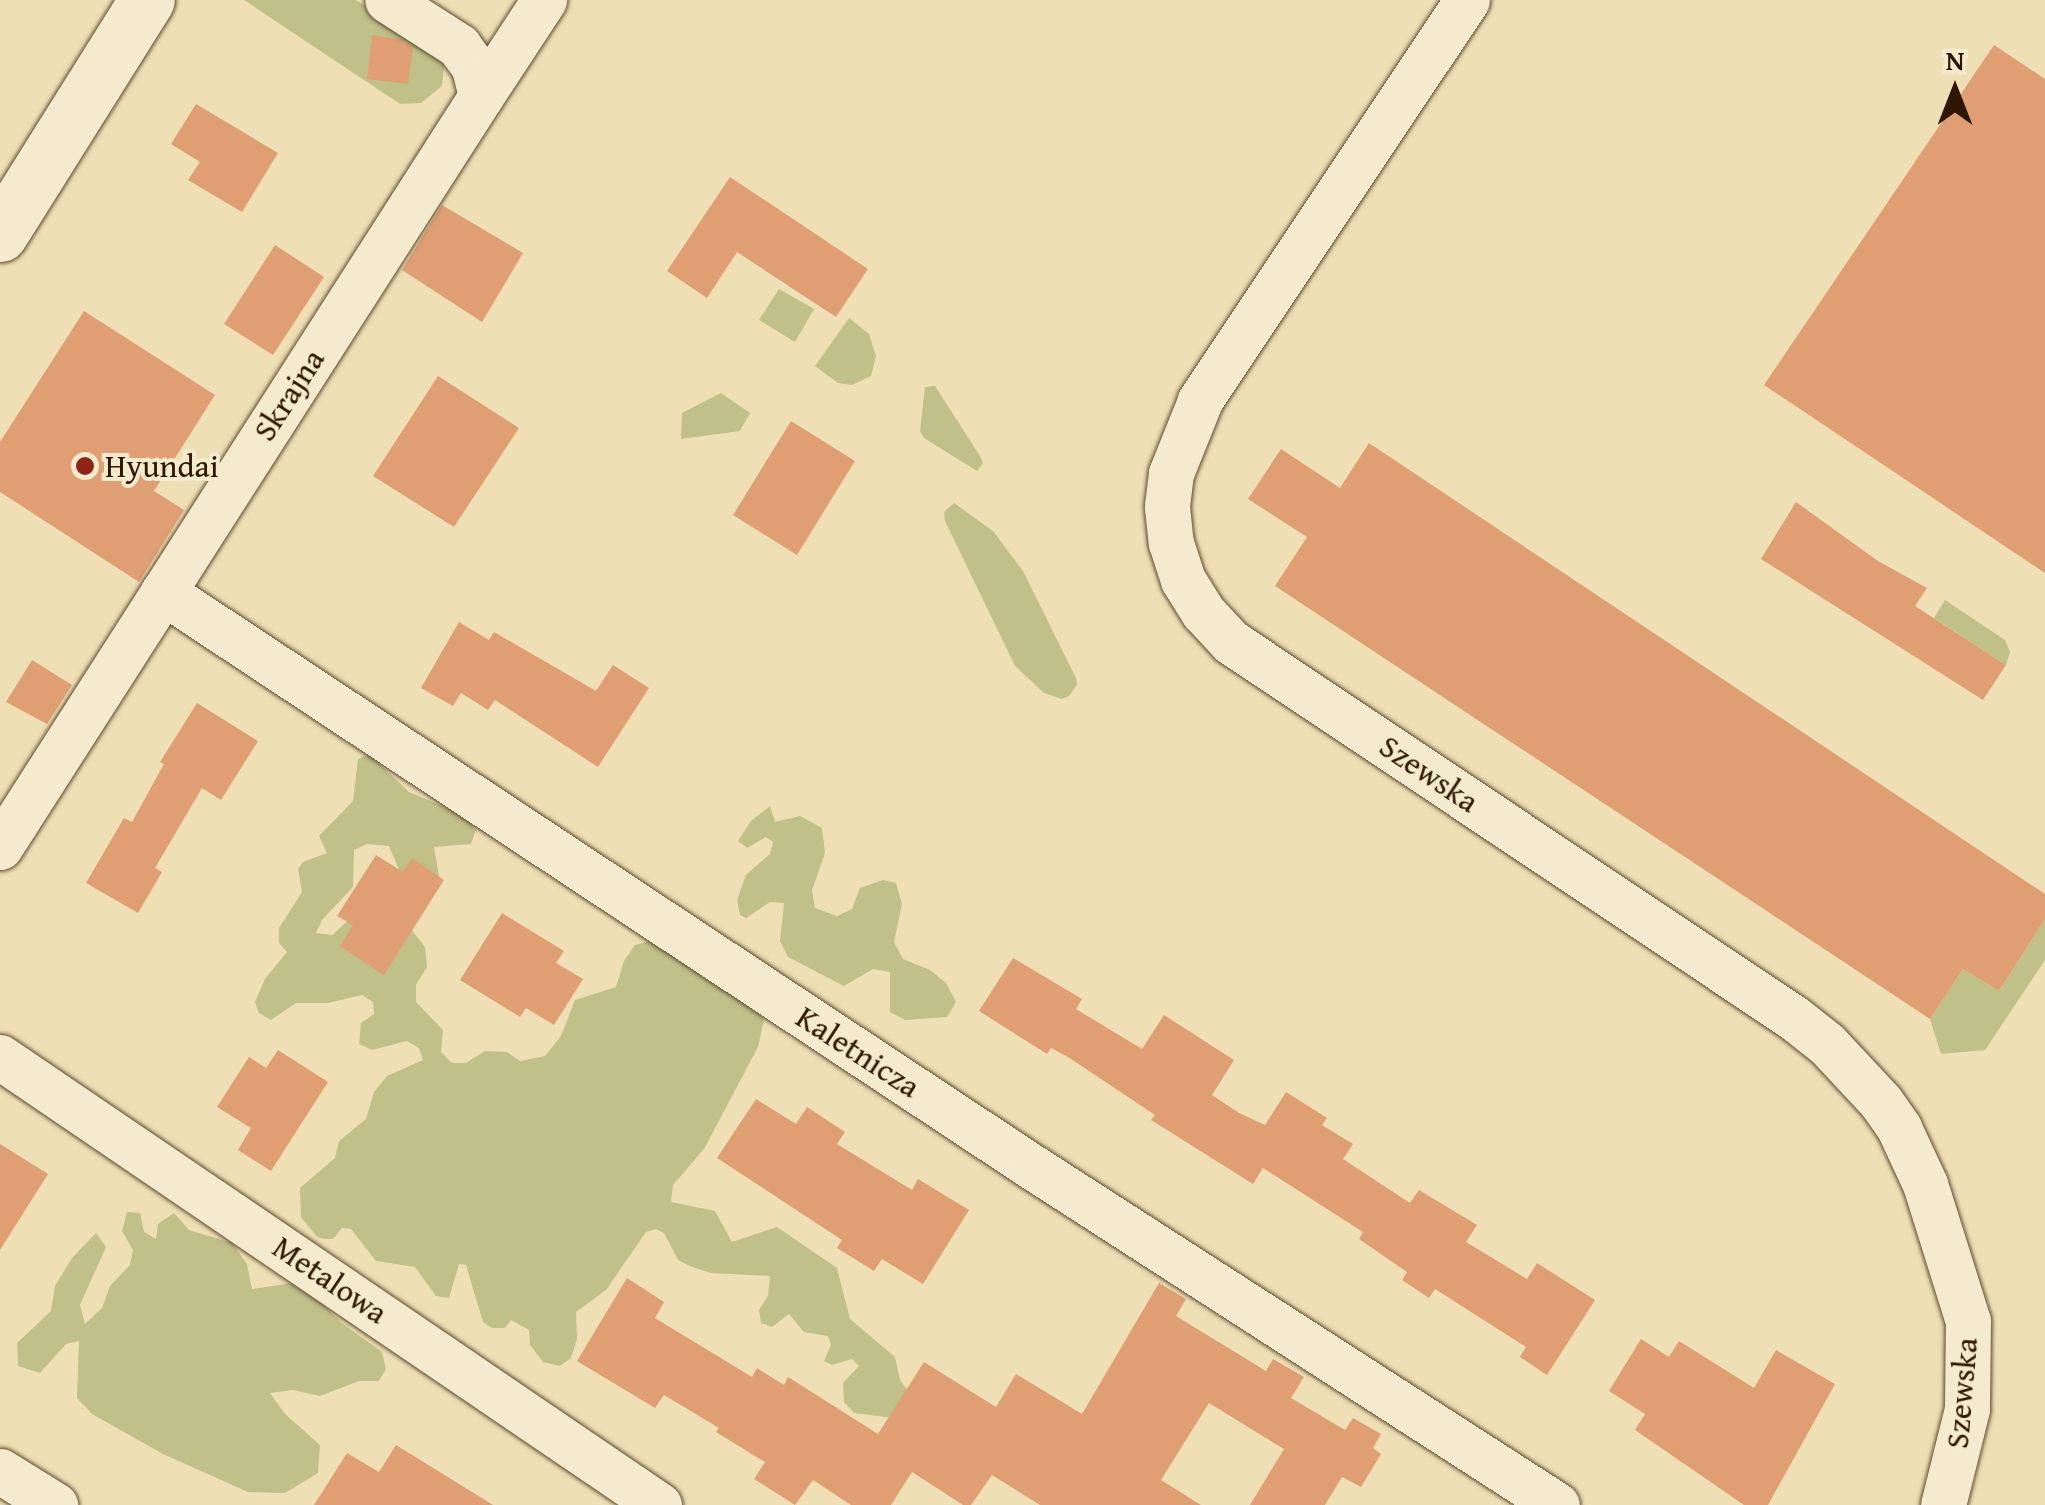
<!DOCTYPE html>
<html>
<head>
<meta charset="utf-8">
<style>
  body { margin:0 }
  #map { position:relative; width:2045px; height:1505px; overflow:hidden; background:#eee0b4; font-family:"Gentium Book Plus",serif }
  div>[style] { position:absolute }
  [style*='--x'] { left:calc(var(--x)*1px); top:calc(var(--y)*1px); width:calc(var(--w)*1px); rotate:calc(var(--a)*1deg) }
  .green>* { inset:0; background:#bfc189 }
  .building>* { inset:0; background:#e09f73 }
  .roads { filter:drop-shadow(0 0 2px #5d492e) drop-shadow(0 0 2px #5d492e) }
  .street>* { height:45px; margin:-22.5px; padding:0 22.5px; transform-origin:22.5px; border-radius:22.5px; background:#f4ebce }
  .secondary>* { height:55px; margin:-27.5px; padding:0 27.5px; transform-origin:27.5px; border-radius:27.5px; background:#f4ebce }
  .dots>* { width:28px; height:28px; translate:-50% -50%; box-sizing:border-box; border:5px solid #f4ebce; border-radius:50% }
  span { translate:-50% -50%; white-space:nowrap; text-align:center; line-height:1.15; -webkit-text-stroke:8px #f4ebce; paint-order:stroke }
  .street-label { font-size:32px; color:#2d1702 }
  .poi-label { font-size:32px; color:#2d1702 }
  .left { translate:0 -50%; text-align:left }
  .north { position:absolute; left:1905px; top:40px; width:100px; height:100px; -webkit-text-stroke:8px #f4ebce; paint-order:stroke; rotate:0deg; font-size:28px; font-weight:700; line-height:40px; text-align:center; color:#2d1702 }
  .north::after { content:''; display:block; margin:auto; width:35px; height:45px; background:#2d1702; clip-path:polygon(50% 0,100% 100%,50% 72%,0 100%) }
</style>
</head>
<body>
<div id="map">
  <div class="green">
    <div style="clip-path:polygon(244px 0,356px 0,436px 52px,444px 67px,442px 86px,421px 103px,400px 104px)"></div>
    <div style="clip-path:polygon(779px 289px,814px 309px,795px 342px,759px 320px)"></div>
    <div style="clip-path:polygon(849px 318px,869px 334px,876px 356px,871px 376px,852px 385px,838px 383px,815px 366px)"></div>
    <div style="clip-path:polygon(935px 386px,980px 456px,983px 463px,977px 471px,924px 438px,920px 431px,925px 387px)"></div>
    <div style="clip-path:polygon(721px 393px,750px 413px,740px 431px,681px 439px,682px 413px)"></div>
    <div style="clip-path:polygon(954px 503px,993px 531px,1023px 571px,1076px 678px,1077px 685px,1069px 696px,1062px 699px,1044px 693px,1015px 666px,945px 521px,944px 512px)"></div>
    <div style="clip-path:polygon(1945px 600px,2005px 640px,2010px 652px,2006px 665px,1934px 618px)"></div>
    <div style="clip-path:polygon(369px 754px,409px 792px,463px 815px,476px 830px,471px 844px,434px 847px,439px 876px,430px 887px,405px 884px,389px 846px,367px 844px,354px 850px,353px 887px,322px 920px,316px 933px,332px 935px,351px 918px,407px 924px,425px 947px,427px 967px,416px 985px,416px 1002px,443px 1030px,441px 1052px,452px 1063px,466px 1063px,485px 1051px,507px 1052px,520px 1061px,545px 1056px,561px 1036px,575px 1000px,616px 987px,624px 961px,635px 945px,651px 941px,751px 1002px,764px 1020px,758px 1047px,704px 1149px,673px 1185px,671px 1202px,715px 1211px,732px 1242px,777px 1227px,837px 1268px,850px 1319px,895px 1357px,900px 1380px,916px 1401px,909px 1420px,854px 1413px,844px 1402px,843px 1383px,859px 1366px,852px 1359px,832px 1365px,824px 1361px,831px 1345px,828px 1336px,804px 1332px,789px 1314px,772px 1327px,761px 1323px,759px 1310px,768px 1296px,770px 1276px,711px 1273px,692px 1267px,678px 1260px,664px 1233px,656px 1229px,646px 1232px,606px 1290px,576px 1312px,577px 1339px,571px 1358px,560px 1366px,543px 1362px,530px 1345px,529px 1330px,511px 1320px,505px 1328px,492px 1328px,483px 1322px,466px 1265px,459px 1264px,449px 1298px,436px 1296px,415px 1267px,376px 1261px,351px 1229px,342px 1228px,333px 1239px,325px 1239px,317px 1237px,301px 1217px,300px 1188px,335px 1158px,339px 1141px,366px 1119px,374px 1092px,387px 1076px,423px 1060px,419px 1048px,407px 1041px,372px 1050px,359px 1044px,361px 1023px,374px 1014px,373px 1002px,362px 995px,328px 1003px,296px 1003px,271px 1020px,259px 1013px,255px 1002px,265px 979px,287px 952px,279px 943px,279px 928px,302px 892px,298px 869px,303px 862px,327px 853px,319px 836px,353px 801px,358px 759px)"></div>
    <div style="clip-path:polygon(770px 806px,775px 822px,800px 816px,822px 828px,825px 853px,812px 890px,815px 908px,837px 916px,852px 909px,860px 888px,883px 880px,896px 883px,902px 904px,894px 942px,903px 959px,930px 970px,946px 983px,956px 1002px,947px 1017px,905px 1020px,890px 1012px,890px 972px,873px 969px,844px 986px,788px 957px,780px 941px,784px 903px,770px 902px,746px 918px,740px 915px,737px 900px,746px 875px,770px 854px,773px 842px,766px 837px,747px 848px,738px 841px,751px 821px)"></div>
    <div style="clip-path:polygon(2045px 919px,2045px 960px,1985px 1050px,1941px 1054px,1930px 1019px,1963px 969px,1999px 991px)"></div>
    <div style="clip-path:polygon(127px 1212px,140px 1213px,144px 1232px,156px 1239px,158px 1224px,174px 1213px,189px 1230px,232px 1243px,247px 1264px,252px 1289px,299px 1282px,343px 1324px,382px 1352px,386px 1369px,379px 1381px,359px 1381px,320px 1396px,293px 1390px,270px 1393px,285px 1414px,320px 1445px,318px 1473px,285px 1493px,248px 1492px,163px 1454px,92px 1414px,77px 1398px,79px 1341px,66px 1344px,40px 1373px,18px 1366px,17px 1343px,51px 1311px,55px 1286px,72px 1258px,96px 1233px,106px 1247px,80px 1305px,85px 1324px,102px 1308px,110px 1286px,130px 1265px,133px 1250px,122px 1231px)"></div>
  </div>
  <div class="building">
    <div style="clip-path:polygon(372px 35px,399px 39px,413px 47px,408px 84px,367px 79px)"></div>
    <div style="clip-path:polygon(1994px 45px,2045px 79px,2045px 573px,1764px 385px)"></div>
    <div style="clip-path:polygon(196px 104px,278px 153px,242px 212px,188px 180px,200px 162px,171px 144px)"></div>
    <div style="clip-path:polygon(730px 177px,868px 269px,836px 317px,737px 252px,707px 298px,667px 271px)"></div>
    <div style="clip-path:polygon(442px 205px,523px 253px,482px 322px,402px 270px)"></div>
    <div style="clip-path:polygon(275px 245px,324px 277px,273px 355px,224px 324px)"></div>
    <div style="clip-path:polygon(84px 311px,215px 395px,154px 491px,184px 510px,139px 582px,0 492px,0 442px)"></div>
    <div style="clip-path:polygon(438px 376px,519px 428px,454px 527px,373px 476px)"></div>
    <div style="clip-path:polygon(791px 421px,855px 461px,797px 555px,733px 515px)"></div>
    <div style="clip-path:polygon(1369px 443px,2045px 894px,2045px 919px,1999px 991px,1963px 969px,1930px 1019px,1275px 586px,1307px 537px,1248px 499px,1281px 449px,1340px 488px)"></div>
    <div style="clip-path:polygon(1796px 502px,1878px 561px,1927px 588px,1915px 606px,2006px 665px,1983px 700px,1761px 559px)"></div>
    <div style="clip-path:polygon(459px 622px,489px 640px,494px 632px,596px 691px,613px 665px,649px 688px,598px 767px,495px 700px,488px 710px,461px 693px,453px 706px,421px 688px)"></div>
    <div style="clip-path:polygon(32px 660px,72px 685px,47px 724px,6px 702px)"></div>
    <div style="clip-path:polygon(197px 703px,258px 741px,221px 800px,202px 788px,155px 868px,162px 872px,138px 913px,86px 883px,124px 818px,132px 822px,164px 764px,160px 762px)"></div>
    <div style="clip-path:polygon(376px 855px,403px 872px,412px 858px,444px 880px,384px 975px,340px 946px,353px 925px,337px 916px)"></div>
    <div style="clip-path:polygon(502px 913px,564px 951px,556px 963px,583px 979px,554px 1025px,526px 1008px,520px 1017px,460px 980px)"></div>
    <div style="clip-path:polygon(1013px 958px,1082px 999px,1076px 1009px,1142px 1049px,1164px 1015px,1234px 1060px,1212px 1095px,1239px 1113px,1265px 1125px,1286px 1092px,1327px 1118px,1322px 1125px,1353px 1144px,1343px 1159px,1410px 1203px,1419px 1190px,1477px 1225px,1466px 1242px,1527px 1279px,1537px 1263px,1595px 1300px,1547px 1375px,1520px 1357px,1526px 1347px,1435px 1289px,1429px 1298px,1402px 1280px,1407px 1272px,1359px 1239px,1363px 1232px,1263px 1168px,1253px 1184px,1151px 1120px,1155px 1115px,1068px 1057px,1051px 1048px,1047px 1054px,979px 1011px)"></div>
    <div style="clip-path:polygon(278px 1050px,328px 1082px,271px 1171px,238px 1150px,251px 1128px,217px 1107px,249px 1057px,266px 1068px)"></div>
    <div style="clip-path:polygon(756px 1099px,796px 1124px,807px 1107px,845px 1132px,837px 1144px,912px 1190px,918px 1179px,969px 1210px,923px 1284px,882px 1259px,874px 1271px,837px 1248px,842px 1240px,717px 1158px)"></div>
    <div style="clip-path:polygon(0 1144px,48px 1174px,0 1250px)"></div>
    <div style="clip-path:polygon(627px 1278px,664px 1302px,655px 1318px,752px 1377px,757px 1368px,784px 1385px,788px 1377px,878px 1434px,924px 1362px,996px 1407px,1016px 1374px,1082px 1414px,1159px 1283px,1186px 1299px,1176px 1316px,1266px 1371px,1273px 1359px,1304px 1377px,1291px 1398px,1345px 1430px,1353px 1418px,1381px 1434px,1373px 1448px,1381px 1454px,1361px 1487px,1342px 1477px,1325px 1505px,1250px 1505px,1284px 1449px,1209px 1403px,1161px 1480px,1201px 1505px,1040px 1505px,992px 1475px,971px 1505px,963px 1505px,912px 1472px,891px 1505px,851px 1505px,813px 1480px,795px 1505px,754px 1479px,765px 1462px,716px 1432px,719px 1428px,664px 1395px,655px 1408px,577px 1361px)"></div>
    <div style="clip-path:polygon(1641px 1339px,1669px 1357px,1679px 1341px,1754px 1388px,1776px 1350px,1835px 1384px,1768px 1505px,1744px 1505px,1635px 1430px,1645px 1414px,1609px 1391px)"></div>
    <div style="clip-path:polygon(396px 1445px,493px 1505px,314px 1505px,347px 1453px,379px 1472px)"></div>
  </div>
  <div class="roads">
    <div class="street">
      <div style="--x:1467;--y:0;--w:482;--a:123.7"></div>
      <div style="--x:1200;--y:401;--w:78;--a:111.9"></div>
      <div style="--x:1171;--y:473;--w:34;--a:97"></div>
      <div style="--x:1167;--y:507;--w:36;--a:84"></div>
      <div style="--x:1171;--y:543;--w:39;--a:72"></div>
      <div style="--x:1183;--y:580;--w:38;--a:58"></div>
      <div style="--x:1203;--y:612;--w:41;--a:47"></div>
      <div style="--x:1231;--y:642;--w:677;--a:33.74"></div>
      <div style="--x:1794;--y:1018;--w:42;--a:38.2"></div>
      <div style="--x:1827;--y:1044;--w:79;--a:47"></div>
      <div style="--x:1881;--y:1102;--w:32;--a:55"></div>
      <div style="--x:1899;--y:1128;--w:62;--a:65.1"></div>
      <div style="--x:1925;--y:1184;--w:144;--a:72.6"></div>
      <div style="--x:1968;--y:1321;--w:88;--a:90.7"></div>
      <div style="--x:1967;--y:1409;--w:99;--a:104"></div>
      <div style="--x:481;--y:96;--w:115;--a:-56.7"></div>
      <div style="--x:163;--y:592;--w:1044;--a:33.48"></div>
      <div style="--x:1034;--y:1168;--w:622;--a:32.8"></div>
      <div style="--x:0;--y:847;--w:892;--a:-57.36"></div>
      <div style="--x:481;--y:96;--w:30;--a:-104"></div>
      <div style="--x:474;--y:67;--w:26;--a:-126"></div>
      <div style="--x:459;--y:46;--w:85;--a:-147.4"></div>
      <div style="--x:0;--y:1057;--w:797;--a:34.21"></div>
      <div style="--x:0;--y:1471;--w:65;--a:31.7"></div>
    </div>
    <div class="secondary">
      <div style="--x:0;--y:234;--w:276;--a:-57.9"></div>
    </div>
  </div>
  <div class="dots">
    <div style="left:85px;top:466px;background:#8f2418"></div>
  </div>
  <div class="street-label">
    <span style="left:289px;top:395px;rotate:-57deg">Skrajna</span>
    <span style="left:1429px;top:774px;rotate:34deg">Szewska</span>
    <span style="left:858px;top:1052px;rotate:33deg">Kaletnicza</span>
    <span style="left:330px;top:1280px;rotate:34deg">Metalowa</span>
    <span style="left:1962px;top:1393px;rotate:-85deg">Szewska</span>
  </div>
  <div class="poi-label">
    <span class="left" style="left:105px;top:466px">Hyundai</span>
  </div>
  <div class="north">N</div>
</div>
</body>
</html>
